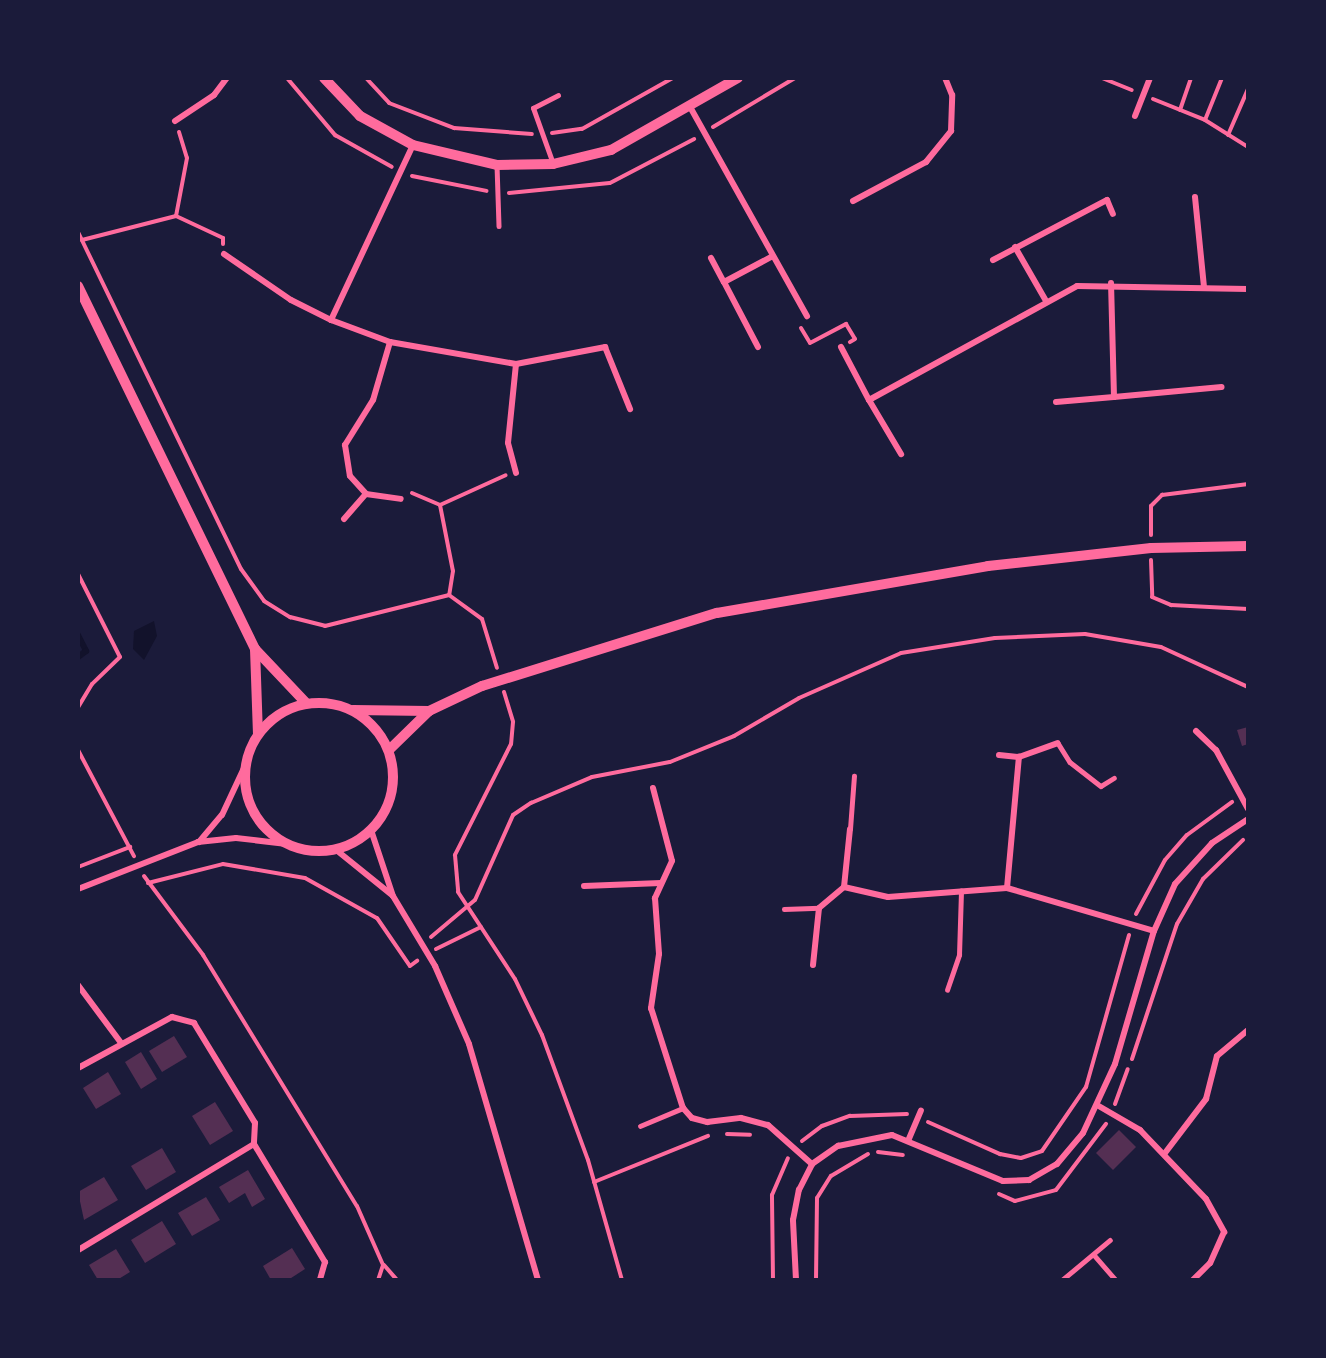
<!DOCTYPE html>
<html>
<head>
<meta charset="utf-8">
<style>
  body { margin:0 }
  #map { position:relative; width:1326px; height:1358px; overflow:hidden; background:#1b1b3a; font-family:Raleway,sans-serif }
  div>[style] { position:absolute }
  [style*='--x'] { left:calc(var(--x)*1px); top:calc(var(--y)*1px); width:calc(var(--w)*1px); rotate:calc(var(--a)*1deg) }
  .water>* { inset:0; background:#12122b }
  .stream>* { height:6px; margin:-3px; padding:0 3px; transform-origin:3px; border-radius:3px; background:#12122b }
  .building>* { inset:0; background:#542f53 }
  .path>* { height:4px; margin:-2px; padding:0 2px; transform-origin:2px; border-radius:2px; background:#ff6b9d }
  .service>* { height:4.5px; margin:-2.25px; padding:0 2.25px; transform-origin:2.25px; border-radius:2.25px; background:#ff6b9d }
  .minor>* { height:6px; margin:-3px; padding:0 3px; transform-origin:3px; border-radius:3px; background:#ff6b9d }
  .tertiary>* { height:10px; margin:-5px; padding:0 5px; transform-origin:5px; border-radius:5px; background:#ff6b9d }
  .tertiary>.ring { margin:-5px; padding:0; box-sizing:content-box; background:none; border:10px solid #ff6b9d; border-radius:50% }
  span { translate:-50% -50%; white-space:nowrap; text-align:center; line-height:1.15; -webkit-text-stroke:5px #1b1b3a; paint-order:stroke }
  .frame { position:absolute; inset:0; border:80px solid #1b1b3a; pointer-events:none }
</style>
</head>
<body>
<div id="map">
  <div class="water">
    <div style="clip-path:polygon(154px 621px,157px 636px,144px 660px,133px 649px,134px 631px)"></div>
  </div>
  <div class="stream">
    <div style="--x:78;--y:635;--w:18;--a:63"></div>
    <div style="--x:86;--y:651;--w:10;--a:143"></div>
  </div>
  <div class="building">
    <div style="clip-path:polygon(1248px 727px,1248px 744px,1242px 746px,1237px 730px)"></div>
    <div style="clip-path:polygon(174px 1036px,187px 1057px,162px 1072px,149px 1051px)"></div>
    <div style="clip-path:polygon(141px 1052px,157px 1079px,141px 1089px,125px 1062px)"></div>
    <div style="clip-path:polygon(108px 1072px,121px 1094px,96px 1109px,83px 1088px)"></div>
    <div style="clip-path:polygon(215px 1102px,233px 1131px,210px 1145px,192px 1116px)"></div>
    <div style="clip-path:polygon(1119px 1130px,1136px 1147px,1113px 1170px,1096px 1153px)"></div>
    <div style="clip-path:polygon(162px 1148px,176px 1172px,146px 1190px,131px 1166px)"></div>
    <div style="clip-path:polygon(248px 1170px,265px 1199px,252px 1207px,245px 1193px,229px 1203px,219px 1187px)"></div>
    <div style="clip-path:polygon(104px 1177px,118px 1200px,84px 1220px,78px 1192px)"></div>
    <div style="clip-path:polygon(206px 1197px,220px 1220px,192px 1236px,178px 1213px)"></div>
    <div style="clip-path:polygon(162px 1221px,176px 1244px,145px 1263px,131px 1240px)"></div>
    <div style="clip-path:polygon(292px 1248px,305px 1269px,288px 1280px,271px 1280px,263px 1266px)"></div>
    <div style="clip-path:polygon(116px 1249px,130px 1272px,117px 1280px,98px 1280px,89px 1265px)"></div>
  </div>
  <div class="path">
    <div style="--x:287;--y:78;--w:75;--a:49.9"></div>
    <div style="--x:335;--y:135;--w:65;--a:29.3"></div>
    <div style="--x:366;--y:78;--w:34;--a:47"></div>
    <div style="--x:389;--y:103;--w:70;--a:21"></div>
    <div style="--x:454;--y:128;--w:78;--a:4.4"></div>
    <div style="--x:1102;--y:78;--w:32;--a:22"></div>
    <div style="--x:1153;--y:99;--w:56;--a:22"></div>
    <div style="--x:1205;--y:120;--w:51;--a:32.1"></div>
    <div style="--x:1180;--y:110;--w:34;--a:-71"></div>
    <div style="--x:1205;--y:120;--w:45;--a:-68"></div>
    <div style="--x:713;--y:127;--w:96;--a:-30.9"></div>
    <div style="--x:179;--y:132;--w:27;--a:73"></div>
    <div style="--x:187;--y:158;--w:59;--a:100.7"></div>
    <div style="--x:176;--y:216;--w:52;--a:25.1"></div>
    <div style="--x:223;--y:238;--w:6;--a:90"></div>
    <div style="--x:552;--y:133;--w:30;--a:-8"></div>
    <div style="--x:582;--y:129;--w:104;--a:-29.3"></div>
    <div style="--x:1228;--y:135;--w:50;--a:-66.5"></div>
    <div style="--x:412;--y:176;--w:76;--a:11.3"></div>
    <div style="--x:509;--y:193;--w:101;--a:-5.7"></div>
    <div style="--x:610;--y:183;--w:95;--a:-27.6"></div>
    <div style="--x:78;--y:232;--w:374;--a:64.2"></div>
    <div style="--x:241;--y:569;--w:39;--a:54"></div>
    <div style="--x:264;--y:601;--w:31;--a:32"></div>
    <div style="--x:290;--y:617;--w:36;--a:14"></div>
    <div style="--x:325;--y:626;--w:128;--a:-14"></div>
    <div style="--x:449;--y:595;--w:41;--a:36"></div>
    <div style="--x:482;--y:619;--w:51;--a:73"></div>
    <div style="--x:82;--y:240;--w:97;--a:-14.3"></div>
    <div style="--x:801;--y:328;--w:17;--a:59"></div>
    <div style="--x:810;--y:343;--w:41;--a:-27.8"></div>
    <div style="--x:846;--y:324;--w:17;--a:59"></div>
    <div style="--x:855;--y:339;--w:6;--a:149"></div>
    <div style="--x:412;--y:493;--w:30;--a:23"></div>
    <div style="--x:440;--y:505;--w:72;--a:-24.4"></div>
    <div style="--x:440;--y:505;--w:67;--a:78.9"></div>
    <div style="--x:453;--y:571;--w:24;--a:99"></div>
    <div style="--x:1151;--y:535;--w:29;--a:-90"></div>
    <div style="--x:1151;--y:506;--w:16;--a:-45"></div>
    <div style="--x:1162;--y:495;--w:87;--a:-7.3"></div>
    <div style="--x:1151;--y:560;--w:37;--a:88"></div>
    <div style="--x:1152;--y:597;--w:21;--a:23"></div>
    <div style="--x:1171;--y:605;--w:77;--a:3"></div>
    <div style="--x:78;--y:574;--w:93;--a:63.2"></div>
    <div style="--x:120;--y:657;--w:39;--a:136"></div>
    <div style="--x:92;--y:684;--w:27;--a:121"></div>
    <div style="--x:504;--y:692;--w:31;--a:73"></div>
    <div style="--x:513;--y:722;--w:22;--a:95"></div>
    <div style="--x:511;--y:744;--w:124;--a:116.8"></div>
    <div style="--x:455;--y:855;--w:37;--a:85"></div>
    <div style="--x:458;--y:892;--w:104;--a:56.8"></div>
    <div style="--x:515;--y:979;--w:62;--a:64.3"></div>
    <div style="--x:542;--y:1035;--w:133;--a:69.8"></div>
    <div style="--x:588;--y:1160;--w:125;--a:74.2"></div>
    <div style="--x:78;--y:750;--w:120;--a:62.2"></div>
    <div style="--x:78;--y:867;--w:56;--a:-21"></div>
    <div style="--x:144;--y:876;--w:99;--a:53.2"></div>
    <div style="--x:203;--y:955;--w:294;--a:58.5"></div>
    <div style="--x:357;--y:1206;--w:64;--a:66.2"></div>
    <div style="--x:383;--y:1265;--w:16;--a:108"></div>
    <div style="--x:148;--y:883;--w:77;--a:-14.2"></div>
    <div style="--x:223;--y:864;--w:83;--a:9.7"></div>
    <div style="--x:305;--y:878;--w:82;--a:29.1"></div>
    <div style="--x:377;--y:918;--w:58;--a:55.5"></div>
    <div style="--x:410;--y:966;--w:9;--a:-36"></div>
    <div style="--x:1136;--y:914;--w:61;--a:-61.8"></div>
    <div style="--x:1165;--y:860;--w:33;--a:-49"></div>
    <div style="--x:1187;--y:835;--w:56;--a:-36.3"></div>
    <div style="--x:431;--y:937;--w:57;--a:-40.1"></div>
    <div style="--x:475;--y:900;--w:93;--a:-65.9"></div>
    <div style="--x:513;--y:815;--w:22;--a:-34"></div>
    <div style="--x:531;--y:803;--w:66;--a:-23.1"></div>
    <div style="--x:592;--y:777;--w:79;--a:-10.9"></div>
    <div style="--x:670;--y:762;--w:69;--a:-22.1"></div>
    <div style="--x:734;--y:736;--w:75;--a:-30.3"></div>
    <div style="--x:799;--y:698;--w:111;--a:-23.8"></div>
    <div style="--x:901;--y:653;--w:95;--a:-9.1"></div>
    <div style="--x:995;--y:638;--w:90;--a:-2.5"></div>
    <div style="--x:1085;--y:634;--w:77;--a:9.7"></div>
    <div style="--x:1161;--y:647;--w:96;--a:24.7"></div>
    <div style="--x:436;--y:949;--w:50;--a:-26.1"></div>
    <div style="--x:1132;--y:1059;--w:142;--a:-71.6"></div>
    <div style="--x:1177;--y:924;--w:52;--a:-60"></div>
    <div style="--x:1203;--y:879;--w:56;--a:-44.3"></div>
    <div style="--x:1115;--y:1104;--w:37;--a:-70"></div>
    <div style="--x:928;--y:1122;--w:79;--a:24"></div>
    <div style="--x:1000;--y:1154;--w:21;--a:11"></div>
    <div style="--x:1021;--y:1158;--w:22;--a:-18"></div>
    <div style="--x:1042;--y:1151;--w:78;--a:-55.5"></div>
    <div style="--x:1086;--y:1087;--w:158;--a:-74.2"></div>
    <div style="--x:727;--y:1134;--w:23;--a:2"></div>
    <div style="--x:802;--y:1141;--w:25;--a:-37"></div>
    <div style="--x:822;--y:1126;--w:30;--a:-20"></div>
    <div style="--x:850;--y:1116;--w:57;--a:-2"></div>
    <div style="--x:878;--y:1152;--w:25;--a:7"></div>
    <div style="--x:594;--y:1182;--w:123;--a:-22"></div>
    <div style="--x:999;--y:1194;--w:17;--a:24"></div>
    <div style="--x:1015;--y:1201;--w:42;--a:-15"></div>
    <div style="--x:1056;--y:1190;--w:83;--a:-52.9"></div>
    <div style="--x:384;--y:1265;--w:20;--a:49"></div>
    <div style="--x:773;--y:1280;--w:85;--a:-90.7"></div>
    <div style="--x:772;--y:1195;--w:40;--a:-66.6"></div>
    <div style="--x:816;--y:1280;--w:82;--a:-89.3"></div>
    <div style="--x:817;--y:1198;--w:26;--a:-58"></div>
    <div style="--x:831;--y:1176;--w:43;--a:-30.7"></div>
  </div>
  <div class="service">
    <div style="--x:553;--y:164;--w:59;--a:-109.7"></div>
    <div style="--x:533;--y:108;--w:28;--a:-27"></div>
    <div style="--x:497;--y:165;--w:61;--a:88.1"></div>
    <div style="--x:1058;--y:743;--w:22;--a:58"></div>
    <div style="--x:1070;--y:762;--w:39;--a:38"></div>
    <div style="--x:1101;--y:786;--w:15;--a:-32"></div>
    <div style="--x:850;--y:829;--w:53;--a:-85.7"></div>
    <div style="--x:784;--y:909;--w:35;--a:-2"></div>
    <div style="--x:947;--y:990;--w:37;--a:-71"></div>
    <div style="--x:959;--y:955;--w:64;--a:-88.2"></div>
    <div style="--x:640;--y:1126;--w:47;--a:-22.7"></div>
    <div style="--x:1095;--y:1256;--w:32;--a:49"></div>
    <div style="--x:1062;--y:1280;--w:62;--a:-39.8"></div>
  </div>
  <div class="minor">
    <div style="--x:689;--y:105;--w:242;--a:60.8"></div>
    <div style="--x:1135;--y:116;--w:41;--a:-68.5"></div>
    <div style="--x:175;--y:121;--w:47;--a:-33.7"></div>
    <div style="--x:214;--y:95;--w:21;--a:-53"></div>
    <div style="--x:1195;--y:197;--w:90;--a:84.3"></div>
    <div style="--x:853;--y:201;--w:83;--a:-28.1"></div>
    <div style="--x:926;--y:162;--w:40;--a:-51"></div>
    <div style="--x:951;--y:131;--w:36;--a:-88"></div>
    <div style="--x:952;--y:95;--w:18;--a:-112"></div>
    <div style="--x:1015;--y:247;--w:62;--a:60.1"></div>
    <div style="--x:224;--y:254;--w:81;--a:34.5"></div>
    <div style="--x:291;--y:300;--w:45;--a:26.6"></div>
    <div style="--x:331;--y:320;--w:193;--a:-64.9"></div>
    <div style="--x:711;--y:258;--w:27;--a:62"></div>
    <div style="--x:993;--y:260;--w:129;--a:-27.8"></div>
    <div style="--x:1107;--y:200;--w:15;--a:67"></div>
    <div style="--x:331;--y:320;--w:63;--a:20.4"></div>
    <div style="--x:390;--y:342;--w:60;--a:106.3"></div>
    <div style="--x:373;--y:400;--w:53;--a:121.9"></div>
    <div style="--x:345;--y:445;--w:31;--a:81"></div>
    <div style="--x:350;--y:476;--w:24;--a:48"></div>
    <div style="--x:366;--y:494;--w:35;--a:8"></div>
    <div style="--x:390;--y:342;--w:128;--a:9.9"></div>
    <div style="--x:516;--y:364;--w:79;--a:95.8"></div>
    <div style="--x:508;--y:443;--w:31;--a:75"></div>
    <div style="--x:758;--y:347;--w:73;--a:-117.6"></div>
    <div style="--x:724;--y:282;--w:55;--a:-28"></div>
    <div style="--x:841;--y:347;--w:60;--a:62.2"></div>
    <div style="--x:869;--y:400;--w:237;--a:-28.7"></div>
    <div style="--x:1077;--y:286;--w:171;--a:1"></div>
    <div style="--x:516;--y:364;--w:91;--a:-10.8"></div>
    <div style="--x:605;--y:347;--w:67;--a:68"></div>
    <div style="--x:1114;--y:397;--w:108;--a:-5.3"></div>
    <div style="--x:869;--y:400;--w:63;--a:59.3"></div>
    <div style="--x:1056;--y:402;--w:58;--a:-4.9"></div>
    <div style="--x:1114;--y:397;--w:114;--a:-91.5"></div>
    <div style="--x:344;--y:519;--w:33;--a:-49"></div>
    <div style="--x:1196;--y:731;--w:28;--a:44"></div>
    <div style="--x:1216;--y:750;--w:67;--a:61.5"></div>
    <div style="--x:999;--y:755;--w:20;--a:6"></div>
    <div style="--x:1019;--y:757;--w:41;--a:-19.7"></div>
    <div style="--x:653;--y:788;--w:75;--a:75.4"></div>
    <div style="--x:672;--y:861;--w:41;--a:114.7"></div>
    <div style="--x:655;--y:898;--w:56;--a:85.9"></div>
    <div style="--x:659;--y:954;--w:55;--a:98.4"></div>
    <div style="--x:651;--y:1008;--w:105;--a:72.3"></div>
    <div style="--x:683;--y:1108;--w:13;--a:48"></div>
    <div style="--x:692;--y:1118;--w:16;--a:15"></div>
    <div style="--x:707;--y:1122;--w:34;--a:-7"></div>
    <div style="--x:741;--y:1118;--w:28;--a:15"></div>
    <div style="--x:768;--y:1125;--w:59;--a:41.6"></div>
    <div style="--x:371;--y:830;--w:70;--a:71.6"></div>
    <div style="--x:393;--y:896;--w:82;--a:59"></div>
    <div style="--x:435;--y:966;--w:85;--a:66.4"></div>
    <div style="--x:469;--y:1044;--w:246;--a:73.7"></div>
    <div style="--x:199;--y:842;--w:35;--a:-50"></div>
    <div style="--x:222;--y:815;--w:54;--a:-64.9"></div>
    <div style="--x:335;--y:849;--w:73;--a:38.9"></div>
    <div style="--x:584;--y:886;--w:77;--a:-2.2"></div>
    <div style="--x:844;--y:887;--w:58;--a:-84.1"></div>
    <div style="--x:1007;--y:888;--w:132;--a:-84.8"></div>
    <div style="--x:78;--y:889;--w:129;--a:-21.4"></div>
    <div style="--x:198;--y:842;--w:38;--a:-6"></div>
    <div style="--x:236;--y:838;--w:51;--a:6.7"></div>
    <div style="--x:813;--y:965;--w:57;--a:-84"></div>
    <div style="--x:819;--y:908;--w:33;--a:-40"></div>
    <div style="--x:844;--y:887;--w:45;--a:12.8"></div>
    <div style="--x:888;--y:897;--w:119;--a:-4.3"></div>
    <div style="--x:1007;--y:888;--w:153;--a:16.3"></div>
    <div style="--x:78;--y:985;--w:72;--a:53.4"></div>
    <div style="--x:78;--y:1068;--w:107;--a:-28.5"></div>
    <div style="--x:172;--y:1017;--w:23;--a:15"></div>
    <div style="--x:194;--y:1023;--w:117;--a:58.6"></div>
    <div style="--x:255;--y:1123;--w:21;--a:93"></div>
    <div style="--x:254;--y:1144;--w:205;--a:148.9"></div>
    <div style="--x:1097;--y:1105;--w:50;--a:30.2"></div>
    <div style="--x:1140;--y:1130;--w:95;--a:46.3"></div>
    <div style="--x:1206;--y:1199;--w:38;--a:61"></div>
    <div style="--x:1224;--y:1232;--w:34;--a:114"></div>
    <div style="--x:1210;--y:1263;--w:24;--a:135"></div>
    <div style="--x:908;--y:1141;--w:33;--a:-67"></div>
    <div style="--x:254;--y:1144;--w:138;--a:59"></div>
    <div style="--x:325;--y:1262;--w:19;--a:106"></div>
    <div style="--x:1165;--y:1153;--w:68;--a:-52.8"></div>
    <div style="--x:1206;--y:1099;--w:44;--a:-75.7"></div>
    <div style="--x:1217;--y:1056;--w:40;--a:-40"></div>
    <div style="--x:796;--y:1280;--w:60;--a:-92.9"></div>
    <div style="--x:793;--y:1220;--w:31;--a:-79"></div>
    <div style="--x:799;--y:1190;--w:29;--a:-63"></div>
    <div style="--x:812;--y:1164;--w:32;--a:-35"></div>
    <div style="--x:838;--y:1146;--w:55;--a:-11.5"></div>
    <div style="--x:892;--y:1135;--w:120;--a:22.5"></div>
    <div style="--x:1003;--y:1181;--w:26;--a:-2"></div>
    <div style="--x:1029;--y:1180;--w:32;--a:-30"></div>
    <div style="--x:1057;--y:1164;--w:40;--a:-50"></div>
    <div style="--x:1083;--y:1133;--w:76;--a:-65.1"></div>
    <div style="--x:1115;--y:1064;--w:139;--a:-73.7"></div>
    <div style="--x:1154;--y:931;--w:51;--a:-65.9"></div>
    <div style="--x:1175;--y:884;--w:55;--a:-47.9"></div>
    <div style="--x:1212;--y:843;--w:43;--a:-33.7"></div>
  </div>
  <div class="tertiary">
    <div style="--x:324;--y:78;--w:52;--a:46.5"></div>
    <div style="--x:360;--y:116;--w:60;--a:28.7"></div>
    <div style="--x:413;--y:145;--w:86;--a:13.4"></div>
    <div style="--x:497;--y:165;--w:56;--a:-1"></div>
    <div style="--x:553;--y:164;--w:60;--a:-13.6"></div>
    <div style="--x:611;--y:150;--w:146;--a:-29.6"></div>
    <div style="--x:78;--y:286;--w:404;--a:64"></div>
    <div style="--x:255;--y:649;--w:74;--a:46.6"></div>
    <div style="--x:255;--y:649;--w:85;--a:88"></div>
    <div class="ring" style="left:245px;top:703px;width:138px;height:138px"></div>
    <div style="--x:353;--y:710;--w:76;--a:0.8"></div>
    <div style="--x:389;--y:750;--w:56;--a:-44.3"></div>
    <div style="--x:429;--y:711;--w:59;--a:-25.3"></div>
    <div style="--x:482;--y:686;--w:246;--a:-17.3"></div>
    <div style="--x:717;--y:613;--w:275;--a:-9.8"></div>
    <div style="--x:988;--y:566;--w:164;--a:-6.3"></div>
    <div style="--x:1151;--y:548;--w:97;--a:-1.2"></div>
  </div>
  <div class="frame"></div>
</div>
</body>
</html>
